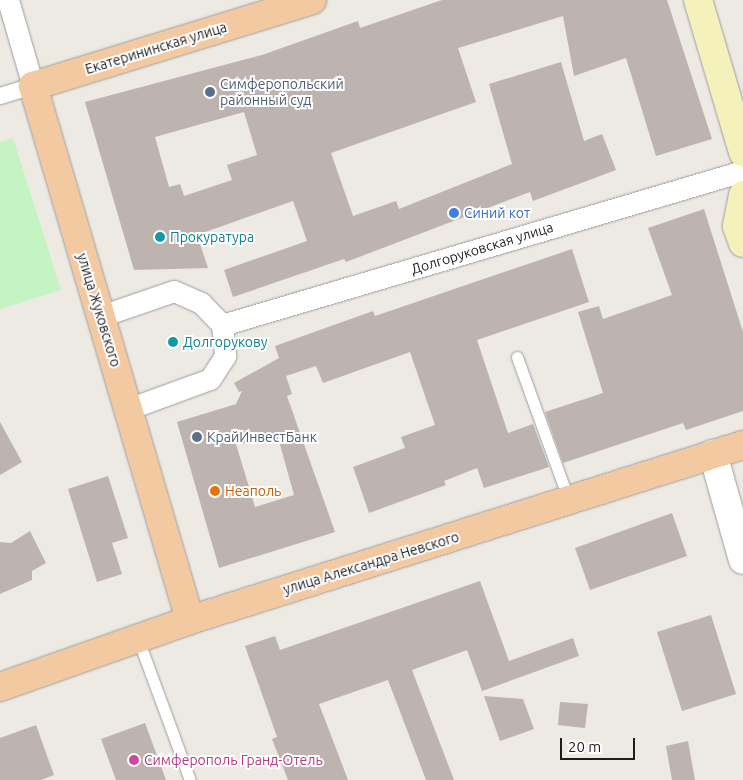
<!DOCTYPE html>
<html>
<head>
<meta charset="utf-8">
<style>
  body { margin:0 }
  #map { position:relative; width:743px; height:780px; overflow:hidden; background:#ede9e3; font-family:Ubuntu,sans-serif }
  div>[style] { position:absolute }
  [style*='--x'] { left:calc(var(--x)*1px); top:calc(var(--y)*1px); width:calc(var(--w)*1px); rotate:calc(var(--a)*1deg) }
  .park>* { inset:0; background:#c4f4c3 }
  .building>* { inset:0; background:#bdb4b0 }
  .roads { filter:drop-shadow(0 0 1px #9e9e9e) drop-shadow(0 0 1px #9e9e9e) }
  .service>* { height:11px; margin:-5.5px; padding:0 5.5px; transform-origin:5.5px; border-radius:5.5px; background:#fff }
  .pedestrian>* { height:16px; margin:-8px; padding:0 8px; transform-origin:8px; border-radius:8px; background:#fff }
  .minor>* { height:21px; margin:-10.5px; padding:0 10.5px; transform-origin:10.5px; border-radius:10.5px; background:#fff }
  .tertiary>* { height:28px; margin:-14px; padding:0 14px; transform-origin:14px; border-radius:14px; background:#fff }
  .secondary>* { height:28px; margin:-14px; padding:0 14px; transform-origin:14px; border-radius:14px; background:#f4f1bb }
  .primary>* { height:28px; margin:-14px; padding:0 14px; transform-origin:14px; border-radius:14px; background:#f3c9a2 }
  .dots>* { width:14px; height:14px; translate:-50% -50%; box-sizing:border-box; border:2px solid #fff; border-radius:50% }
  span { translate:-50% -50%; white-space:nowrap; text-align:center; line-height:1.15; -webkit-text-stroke:4px #fff; paint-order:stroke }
  .street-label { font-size:14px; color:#1d1d1d }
  .service-label { font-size:14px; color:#4e5e75 }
  .left { translate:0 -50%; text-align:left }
  .shop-label { font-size:14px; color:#366cbe }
  .culture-label { font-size:14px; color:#0d838f }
  .food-label { font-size:14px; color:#c56008 }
  .hotel-label { font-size:14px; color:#b23c85 }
  .scale { position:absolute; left:560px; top:738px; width:75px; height:22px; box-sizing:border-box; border:2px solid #1d1d1d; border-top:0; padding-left:6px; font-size:15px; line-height:18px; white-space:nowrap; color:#1d1d1d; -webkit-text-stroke:4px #fff; paint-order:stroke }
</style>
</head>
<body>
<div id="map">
  <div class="park">
    <div style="clip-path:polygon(13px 138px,61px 290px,0 309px,0 142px)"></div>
  </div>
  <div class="building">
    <div style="clip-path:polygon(evenodd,442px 0,667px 0,712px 139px,656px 156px,626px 58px,574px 76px,563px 16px,458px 48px,476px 102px,331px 153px,353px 216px,396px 201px,399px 209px,512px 164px,489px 84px,561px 62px,584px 141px,602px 134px,616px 170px,533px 201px,530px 192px,346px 262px,344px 259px,233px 297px,224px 270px,307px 241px,293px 201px,197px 235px,208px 268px,134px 270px,85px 102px,262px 55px,358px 21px,360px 28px,442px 0,244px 112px,257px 155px,227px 165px,232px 180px,184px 196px,180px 184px,169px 187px,155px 137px,244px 112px)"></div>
    <div style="clip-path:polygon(704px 209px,743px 332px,743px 411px,686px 430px,683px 423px,563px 463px,545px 412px,603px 393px,578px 312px,599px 306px,603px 319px,672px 295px,648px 228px)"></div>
    <div style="clip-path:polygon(evenodd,572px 249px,589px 302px,477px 340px,508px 433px,533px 424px,549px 467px,484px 488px,477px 468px,444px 481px,446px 485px,369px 513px,353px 467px,405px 448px,401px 437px,435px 425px,410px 352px,323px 383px,316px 366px,286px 376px,292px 394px,287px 396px,335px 532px,219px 568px,177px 422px,236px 404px,242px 391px,239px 392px,234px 383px,279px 358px,275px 346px,373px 311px,375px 316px,572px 249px,279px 441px,294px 495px,255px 507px,236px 444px,279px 441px)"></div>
    <div style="clip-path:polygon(0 422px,22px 462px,0 475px)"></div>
    <div style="clip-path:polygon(108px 476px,128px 538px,112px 543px,122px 574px,97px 582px,68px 489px)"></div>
    <div style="clip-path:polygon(672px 513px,687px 556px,590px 590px,575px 548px)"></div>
    <div style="clip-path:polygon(30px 531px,46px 563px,32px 571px,32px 580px,0 594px,0 542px,11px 543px)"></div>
    <div style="clip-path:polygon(480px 581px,509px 661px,573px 638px,579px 656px,482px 691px,467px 650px,412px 670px,454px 780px,426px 780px,388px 680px,319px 704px,348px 780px,288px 780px,272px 739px,277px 737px,245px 646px,275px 636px,280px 650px)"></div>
    <div style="clip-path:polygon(711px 615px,736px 694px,682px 711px,657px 632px)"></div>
    <div style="clip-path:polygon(484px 696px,523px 699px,534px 729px,500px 741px)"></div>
    <div style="clip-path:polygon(560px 702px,588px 704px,585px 728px,558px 725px)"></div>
    <div style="clip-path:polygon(145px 723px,166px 780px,116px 780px,101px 739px)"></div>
    <div style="clip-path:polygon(36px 725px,54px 775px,41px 780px,0 780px,0 738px)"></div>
    <div style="clip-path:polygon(688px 741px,695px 780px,672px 780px,666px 746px)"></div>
  </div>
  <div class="roads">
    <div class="service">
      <div style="--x:517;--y:357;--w:153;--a:70.1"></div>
      <div style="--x:138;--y:639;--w:150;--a:69.8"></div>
    </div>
    <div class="pedestrian">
      <div style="--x:0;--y:96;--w:34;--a:-17"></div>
    </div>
    <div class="minor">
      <div style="--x:8;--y:0;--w:90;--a:73.8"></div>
      <div style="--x:101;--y:316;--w:77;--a:-18.9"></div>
      <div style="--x:174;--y:291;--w:30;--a:24"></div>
      <div style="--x:201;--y:303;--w:30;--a:46"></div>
      <div style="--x:222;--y:325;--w:31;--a:84"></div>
      <div style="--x:225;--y:356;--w:27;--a:123"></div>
      <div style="--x:210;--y:379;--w:87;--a:159.9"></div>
      <div style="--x:222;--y:325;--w:543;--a:-16.47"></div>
    </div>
    <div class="tertiary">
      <div style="--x:713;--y:454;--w:110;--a:74.2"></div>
    </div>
    <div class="secondary">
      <div style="--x:698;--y:0;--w:159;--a:73.5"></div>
      <div style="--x:743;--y:195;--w:32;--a:101"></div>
      <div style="--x:737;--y:226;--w:18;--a:71"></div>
    </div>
    <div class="primary">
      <div style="--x:190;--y:620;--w:557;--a:-106.38"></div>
      <div style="--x:33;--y:86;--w:292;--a:-17.1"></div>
      <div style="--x:0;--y:687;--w:201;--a:-19.4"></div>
      <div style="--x:190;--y:620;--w:580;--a:-17.56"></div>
    </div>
  </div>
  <div class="dots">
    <div style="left:210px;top:92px;background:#5c6f8a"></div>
    <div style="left:454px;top:213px;background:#3f7fe0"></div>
    <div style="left:160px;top:237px;background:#0f9aa8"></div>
    <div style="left:173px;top:342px;background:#0f9aa8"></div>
    <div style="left:197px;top:437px;background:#5c6f8a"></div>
    <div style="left:215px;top:491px;background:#e8710a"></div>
    <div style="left:134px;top:760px;background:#d1479c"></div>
  </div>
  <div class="street-label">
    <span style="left:156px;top:48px;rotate:-17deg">Екатерининская улица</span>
    <span style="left:482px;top:248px;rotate:-17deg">Долгоруковская улица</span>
    <span style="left:99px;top:310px;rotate:73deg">улица Жуковского</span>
    <span style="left:371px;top:563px;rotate:-17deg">улица Александра Невского</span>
  </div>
  <div class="service-label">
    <span class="left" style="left:220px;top:92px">Симферопольский<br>районный суд</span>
    <span class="left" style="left:207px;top:437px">КрайИнвестБанк</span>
  </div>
  <div class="shop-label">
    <span class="left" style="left:464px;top:213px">Синий кот</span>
  </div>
  <div class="culture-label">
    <span class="left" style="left:170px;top:237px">Прокуратура</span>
    <span class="left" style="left:183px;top:342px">Долгорукову</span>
  </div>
  <div class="food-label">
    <span class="left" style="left:225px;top:491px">Неаполь</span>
  </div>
  <div class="hotel-label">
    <span class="left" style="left:144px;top:760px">Симферополь Гранд-Отель</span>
  </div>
  <div class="scale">20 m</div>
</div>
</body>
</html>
